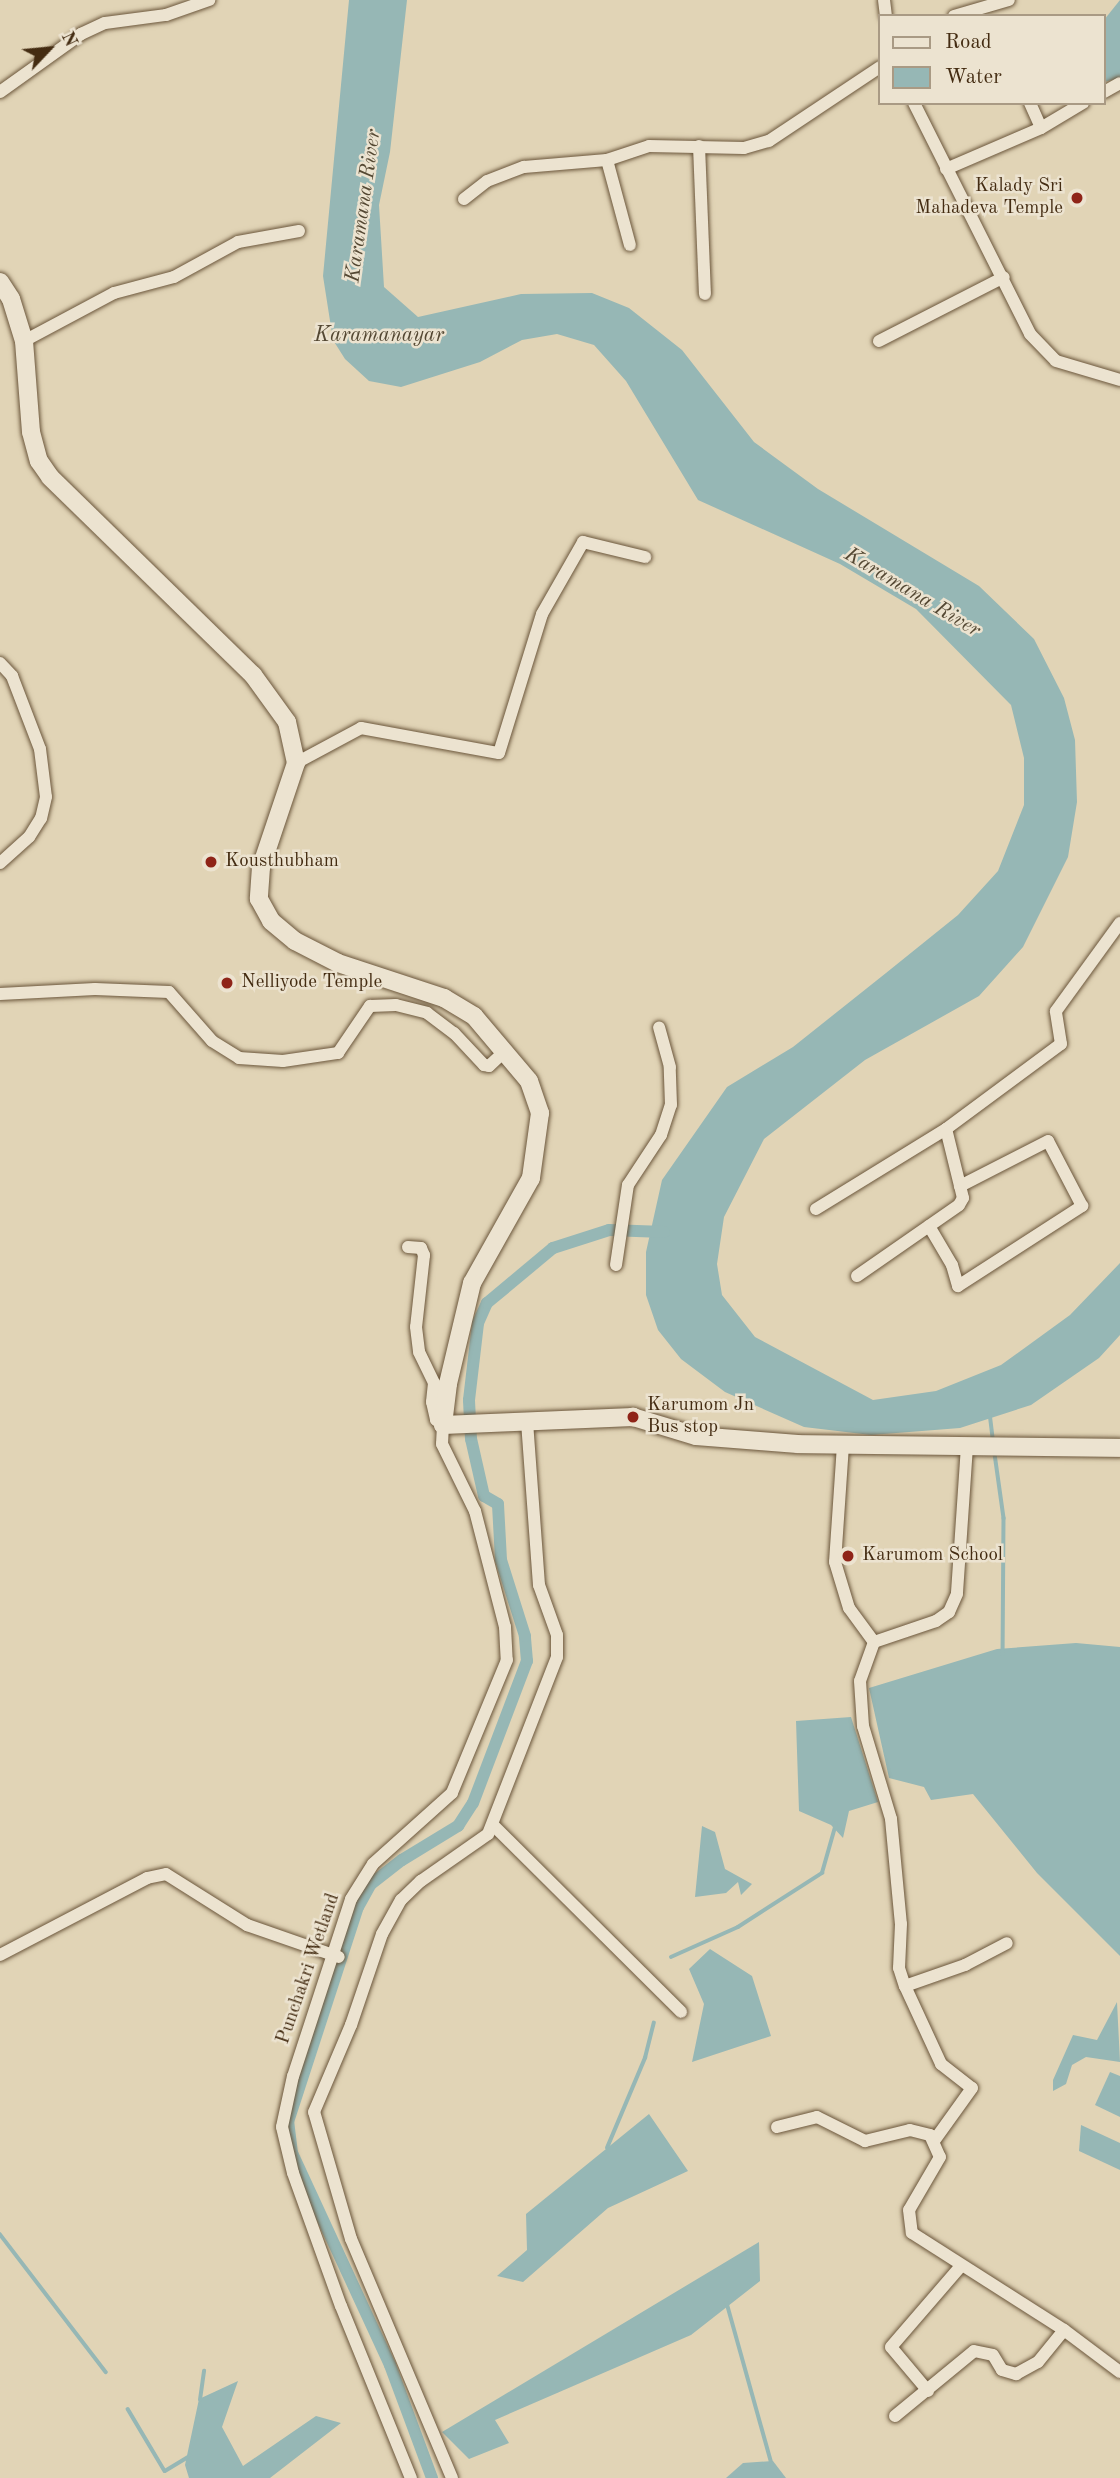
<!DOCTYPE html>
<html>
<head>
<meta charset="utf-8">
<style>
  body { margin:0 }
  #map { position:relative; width:1120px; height:2478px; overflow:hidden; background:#e1d4b6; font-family:"Old Standard TT",serif }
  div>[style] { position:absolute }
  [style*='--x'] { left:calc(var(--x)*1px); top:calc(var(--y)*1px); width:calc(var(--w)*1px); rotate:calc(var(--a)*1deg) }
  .water>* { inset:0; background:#96b7b5 }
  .stream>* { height:3.5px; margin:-1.75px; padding:0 1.75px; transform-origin:1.75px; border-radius:1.75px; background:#96b7b5 }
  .canal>* { height:12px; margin:-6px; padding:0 6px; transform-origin:6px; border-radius:6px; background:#96b7b5 }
  .roads { filter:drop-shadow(0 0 2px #6b563b) drop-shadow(0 0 2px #6b563b) }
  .minor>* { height:12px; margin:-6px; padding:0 6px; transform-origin:6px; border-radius:6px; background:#ece3d0 }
  .secondary>* { height:18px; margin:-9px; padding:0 9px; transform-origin:9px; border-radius:9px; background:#ece3d0 }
  .dots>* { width:19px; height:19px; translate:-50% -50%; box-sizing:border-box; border:4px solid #ece3d0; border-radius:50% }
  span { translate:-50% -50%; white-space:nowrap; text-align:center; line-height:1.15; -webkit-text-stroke:5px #ece3d0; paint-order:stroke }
  .poi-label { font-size:19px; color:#442c12 }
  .right { translate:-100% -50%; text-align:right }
  .left { translate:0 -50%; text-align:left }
  .street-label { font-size:19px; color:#442c12 }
  .water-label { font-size:21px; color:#544833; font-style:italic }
  .legend { position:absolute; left:878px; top:14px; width:228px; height:91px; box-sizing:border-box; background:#ece3d0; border:2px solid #a99a84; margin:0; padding:9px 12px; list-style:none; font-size:21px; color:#442c12 }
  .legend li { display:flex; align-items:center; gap:14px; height:35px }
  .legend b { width:35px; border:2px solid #a99a84 }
  .north { position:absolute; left:14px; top:14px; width:70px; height:70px; -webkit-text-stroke:5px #ece3d0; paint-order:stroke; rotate:64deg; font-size:19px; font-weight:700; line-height:28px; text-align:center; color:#442c12 }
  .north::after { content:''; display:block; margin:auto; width:24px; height:32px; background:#442c12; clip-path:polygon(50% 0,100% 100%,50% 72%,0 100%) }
</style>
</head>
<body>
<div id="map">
  <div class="water">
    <div style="clip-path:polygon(349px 0,407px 0,390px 152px,379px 205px,384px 287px,418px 317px,521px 294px,592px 293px,629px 308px,682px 350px,754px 442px,818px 489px,979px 586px,1034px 639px,1064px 698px,1075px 740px,1077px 802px,1068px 857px,1023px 947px,979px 996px,865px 1060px,764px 1139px,724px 1217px,717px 1264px,722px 1295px,755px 1337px,873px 1400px,936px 1391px,1001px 1365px,1070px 1315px,1120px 1263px,1120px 1335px,1099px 1358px,1031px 1405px,960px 1428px,871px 1435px,804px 1427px,725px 1392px,681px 1359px,658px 1330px,646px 1295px,646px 1252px,662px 1180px,727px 1087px,793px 1047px,886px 973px,958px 915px,998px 871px,1024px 805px,1024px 758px,1011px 705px,916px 609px,840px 564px,698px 500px,626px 381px,594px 345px,557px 334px,522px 340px,480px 362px,401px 387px,369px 381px,345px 359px,333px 340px,323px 276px)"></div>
    <div style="clip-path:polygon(1120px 0,1120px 78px,1104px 82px,1104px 20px)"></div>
    <div style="clip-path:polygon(1076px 1643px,1120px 1647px,1120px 1956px,1037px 1873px,973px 1794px,931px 1800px,924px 1787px,889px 1778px,869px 1688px,997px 1649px)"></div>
    <div style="clip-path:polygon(851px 1717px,878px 1802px,849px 1811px,843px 1838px,831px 1825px,799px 1811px,796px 1721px)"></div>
    <div style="clip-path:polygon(702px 1826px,715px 1832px,725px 1869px,752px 1884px,741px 1895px,738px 1882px,726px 1893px,695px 1897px)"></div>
    <div style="clip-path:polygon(710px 1949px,752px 1976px,771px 2036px,692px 2062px,704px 2004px,689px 1969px)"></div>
    <div style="clip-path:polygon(1117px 2002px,1120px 2062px,1086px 2057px,1072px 2065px,1066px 2084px,1053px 2091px,1053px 2080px,1073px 2035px,1097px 2040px)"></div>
    <div style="clip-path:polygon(1110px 2072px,1120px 2076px,1120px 2117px,1095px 2105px)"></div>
    <div style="clip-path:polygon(649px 2114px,688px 2171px,608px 2208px,523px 2282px,497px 2276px,527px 2250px,526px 2214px)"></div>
    <div style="clip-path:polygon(1081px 2125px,1120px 2143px,1120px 2170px,1079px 2151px)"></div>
    <div style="clip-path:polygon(759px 2242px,760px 2281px,691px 2335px,495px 2420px,509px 2443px,469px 2459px,442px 2432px)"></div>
    <div style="clip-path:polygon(238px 2381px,222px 2427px,243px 2466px,316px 2416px,341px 2423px,270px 2478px,189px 2478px,185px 2465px,199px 2399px)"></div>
    <div style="clip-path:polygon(773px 2461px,786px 2478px,726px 2478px,743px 2463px)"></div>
  </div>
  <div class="stream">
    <div style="--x:990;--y:1413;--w:26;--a:83"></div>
    <div style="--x:995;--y:1454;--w:65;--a:82"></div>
    <div style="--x:1004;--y:1518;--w:136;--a:90.4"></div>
    <div style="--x:671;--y:1957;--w:73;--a:-24.1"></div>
    <div style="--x:738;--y:1927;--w:100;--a:-32.7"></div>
    <div style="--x:822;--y:1873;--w:51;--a:-74.1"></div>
    <div style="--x:607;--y:2148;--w:98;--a:-67.1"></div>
    <div style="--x:645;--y:2058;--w:36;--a:-76"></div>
    <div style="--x:0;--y:2234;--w:174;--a:52.5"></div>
    <div style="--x:727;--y:2303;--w:167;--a:74.4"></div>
    <div style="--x:200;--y:2400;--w:29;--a:-82"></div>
    <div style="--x:128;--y:2409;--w:72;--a:59.2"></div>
    <div style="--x:165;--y:2471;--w:27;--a:-31"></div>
  </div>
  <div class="canal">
    <div style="--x:432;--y:2478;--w:121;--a:-110.4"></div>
    <div style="--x:390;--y:2365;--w:234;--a:-114.8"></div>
    <div style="--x:292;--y:2153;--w:31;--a:-97"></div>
    <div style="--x:288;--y:2122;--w:226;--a:-72"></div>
    <div style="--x:358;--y:1907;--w:26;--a:-61"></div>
    <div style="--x:371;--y:1884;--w:39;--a:-38"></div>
    <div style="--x:402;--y:1860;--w:66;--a:-31.3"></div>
    <div style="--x:458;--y:1826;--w:27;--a:-57"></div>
    <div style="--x:473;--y:1803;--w:152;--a:-69.2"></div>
    <div style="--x:527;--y:1661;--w:25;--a:-95"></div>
    <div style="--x:525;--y:1636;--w:80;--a:-107.5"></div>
    <div style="--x:501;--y:1560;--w:56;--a:-93.1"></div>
    <div style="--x:498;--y:1504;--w:16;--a:-150"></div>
    <div style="--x:484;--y:1496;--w:58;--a:-102.8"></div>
    <div style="--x:471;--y:1439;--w:39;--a:-93"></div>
    <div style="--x:469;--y:1400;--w:78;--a:-83.3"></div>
    <div style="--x:478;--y:1323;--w:22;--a:-66"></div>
    <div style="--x:487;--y:1303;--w:86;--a:-39.8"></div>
    <div style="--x:553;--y:1248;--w:59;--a:-17.8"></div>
    <div style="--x:609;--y:1230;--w:55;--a:2.1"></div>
  </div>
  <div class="roads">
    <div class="minor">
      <div style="--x:884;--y:0;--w:16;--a:83"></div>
      <div style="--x:954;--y:16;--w:57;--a:-16.2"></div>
      <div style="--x:0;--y:92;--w:100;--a:-35.6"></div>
      <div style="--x:81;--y:34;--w:26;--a:-25"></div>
      <div style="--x:105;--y:23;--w:62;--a:-7.5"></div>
      <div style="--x:166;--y:15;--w:46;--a:-19.2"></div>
      <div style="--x:1104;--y:92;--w:18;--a:-29"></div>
      <div style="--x:914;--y:103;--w:258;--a:63.3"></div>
      <div style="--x:1030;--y:334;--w:37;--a:46"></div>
      <div style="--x:1056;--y:361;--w:67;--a:16.5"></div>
      <div style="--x:1030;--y:103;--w:27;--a:66"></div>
      <div style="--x:699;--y:146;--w:148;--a:87.7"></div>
      <div style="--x:607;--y:160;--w:88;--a:74.9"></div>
      <div style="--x:946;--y:169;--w:103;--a:-23.3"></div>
      <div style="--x:1041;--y:128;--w:49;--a:-30.8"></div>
      <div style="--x:464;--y:199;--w:29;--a:-38"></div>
      <div style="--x:487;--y:181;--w:40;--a:-21"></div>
      <div style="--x:524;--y:167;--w:83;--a:-4.8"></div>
      <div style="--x:607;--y:160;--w:44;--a:-18.4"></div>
      <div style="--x:649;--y:146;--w:95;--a:1.2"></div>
      <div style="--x:744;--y:148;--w:26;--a:-16"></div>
      <div style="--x:769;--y:141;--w:133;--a:-33.7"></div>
      <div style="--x:24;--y:341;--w:102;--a:-28.1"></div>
      <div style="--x:114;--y:293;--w:62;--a:-14.9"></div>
      <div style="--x:174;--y:277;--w:73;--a:-28.7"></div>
      <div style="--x:238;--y:242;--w:62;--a:-10.2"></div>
      <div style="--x:879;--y:341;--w:140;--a:-27.1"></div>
      <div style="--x:0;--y:663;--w:18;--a:47"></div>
      <div style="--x:12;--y:676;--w:78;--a:69"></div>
      <div style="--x:40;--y:749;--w:48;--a:82.9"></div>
      <div style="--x:46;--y:797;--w:22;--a:103"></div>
      <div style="--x:41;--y:818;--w:22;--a:122"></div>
      <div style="--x:29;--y:837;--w:39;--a:138"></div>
      <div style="--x:296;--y:763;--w:74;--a:-28.3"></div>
      <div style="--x:361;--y:728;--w:140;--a:10.3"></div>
      <div style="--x:499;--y:753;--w:145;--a:-72.8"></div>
      <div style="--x:542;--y:614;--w:83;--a:-60.3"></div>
      <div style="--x:583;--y:542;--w:64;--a:13.6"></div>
      <div style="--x:0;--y:994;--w:95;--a:-3"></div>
      <div style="--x:95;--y:989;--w:74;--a:2.3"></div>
      <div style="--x:169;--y:992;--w:65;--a:48.7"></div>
      <div style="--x:212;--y:1041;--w:32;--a:32"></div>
      <div style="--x:239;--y:1058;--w:44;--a:3.9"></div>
      <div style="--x:283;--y:1061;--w:56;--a:-8.3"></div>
      <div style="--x:338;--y:1053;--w:57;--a:-55.8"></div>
      <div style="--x:370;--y:1006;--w:26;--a:-2"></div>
      <div style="--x:396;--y:1005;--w:32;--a:14"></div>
      <div style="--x:427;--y:1013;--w:34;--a:37"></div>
      <div style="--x:454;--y:1033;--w:44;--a:46.8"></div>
      <div style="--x:484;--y:1065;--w:5;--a:11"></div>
      <div style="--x:489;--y:1066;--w:23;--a:-43"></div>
      <div style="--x:816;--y:1209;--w:153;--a:-31.6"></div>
      <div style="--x:929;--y:1226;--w:45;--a:59.5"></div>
      <div style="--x:952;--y:1265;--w:22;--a:74"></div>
      <div style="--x:958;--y:1286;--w:148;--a:-32.8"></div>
      <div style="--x:1082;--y:1206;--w:73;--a:-117.6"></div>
      <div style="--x:1048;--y:1141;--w:99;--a:152.9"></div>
      <div style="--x:408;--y:1247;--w:13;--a:4"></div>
      <div style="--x:421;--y:1248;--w:8;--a:67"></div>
      <div style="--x:424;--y:1255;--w:72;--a:96.3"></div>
      <div style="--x:416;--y:1327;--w:25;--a:83"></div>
      <div style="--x:419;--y:1352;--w:34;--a:64"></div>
      <div style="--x:434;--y:1383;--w:19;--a:96"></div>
      <div style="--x:432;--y:1402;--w:18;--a:77"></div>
      <div style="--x:436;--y:1420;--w:9;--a:36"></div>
      <div style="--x:443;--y:1425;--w:19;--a:93"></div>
      <div style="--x:442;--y:1444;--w:75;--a:63.8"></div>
      <div style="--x:475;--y:1511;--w:120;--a:75.5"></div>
      <div style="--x:505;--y:1627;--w:33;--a:87"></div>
      <div style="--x:507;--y:1660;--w:144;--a:112.5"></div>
      <div style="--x:452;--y:1793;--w:106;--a:138.1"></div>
      <div style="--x:373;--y:1864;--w:41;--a:122.2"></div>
      <div style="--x:351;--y:1899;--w:186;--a:108.1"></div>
      <div style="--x:293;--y:2076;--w:52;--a:102.2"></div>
      <div style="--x:282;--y:2127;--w:47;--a:76.6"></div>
      <div style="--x:293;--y:2173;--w:141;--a:70.2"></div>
      <div style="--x:341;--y:2306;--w:186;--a:67.9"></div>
      <div style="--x:616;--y:1265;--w:81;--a:-81.5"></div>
      <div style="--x:628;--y:1185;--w:60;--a:-56.6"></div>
      <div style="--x:661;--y:1135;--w:32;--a:-72"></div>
      <div style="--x:671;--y:1105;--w:38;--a:-92"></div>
      <div style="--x:670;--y:1067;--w:41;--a:-105.4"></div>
      <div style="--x:857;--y:1276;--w:124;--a:-34.8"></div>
      <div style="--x:959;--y:1205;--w:8;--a:-60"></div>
      <div style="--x:963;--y:1198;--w:71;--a:-103.8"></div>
      <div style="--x:946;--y:1129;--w:143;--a:-36.5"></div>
      <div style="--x:1061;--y:1044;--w:33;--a:-99"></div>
      <div style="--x:1056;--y:1011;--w:109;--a:-54"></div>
      <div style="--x:843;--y:1445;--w:117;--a:93.9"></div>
      <div style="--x:835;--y:1562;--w:48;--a:73.1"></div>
      <div style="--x:849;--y:1608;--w:42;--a:53.7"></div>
      <div style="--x:967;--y:1446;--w:148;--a:93.9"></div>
      <div style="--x:957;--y:1594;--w:20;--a:114"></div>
      <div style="--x:949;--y:1612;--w:16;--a:145"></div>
      <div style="--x:936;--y:1621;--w:65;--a:161.3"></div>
      <div style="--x:874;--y:1642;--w:41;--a:109.7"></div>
      <div style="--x:860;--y:1681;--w:45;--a:86.2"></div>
      <div style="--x:863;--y:1726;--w:97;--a:73.2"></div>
      <div style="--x:891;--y:1819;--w:105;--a:84.6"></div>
      <div style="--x:901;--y:1924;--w:44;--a:92.6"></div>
      <div style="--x:899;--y:1968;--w:19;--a:72"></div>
      <div style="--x:905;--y:1986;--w:64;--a:-19.3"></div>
      <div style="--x:965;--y:1965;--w:47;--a:-27.6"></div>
      <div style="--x:493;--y:1825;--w:265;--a:44.8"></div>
      <div style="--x:0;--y:1955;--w:166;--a:-27.6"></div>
      <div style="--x:147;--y:1878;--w:19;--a:-12"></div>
      <div style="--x:166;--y:1874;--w:96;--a:32.2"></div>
      <div style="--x:247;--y:1925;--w:97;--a:19.2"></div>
      <div style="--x:905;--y:1986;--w:86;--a:65.2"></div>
      <div style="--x:941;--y:2064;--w:39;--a:38"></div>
      <div style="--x:972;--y:2088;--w:65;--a:125.6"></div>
      <div style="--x:777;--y:2127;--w:41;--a:-14"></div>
      <div style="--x:817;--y:2117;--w:54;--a:26.6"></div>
      <div style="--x:865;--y:2141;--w:46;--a:-13.7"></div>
      <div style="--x:910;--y:2130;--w:21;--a:14"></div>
      <div style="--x:930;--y:2135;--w:24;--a:66"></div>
      <div style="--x:940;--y:2157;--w:61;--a:120.3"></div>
      <div style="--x:909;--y:2210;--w:23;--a:83"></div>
      <div style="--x:912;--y:2233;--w:180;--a:32.5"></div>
      <div style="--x:1064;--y:2330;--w:70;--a:36.9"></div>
      <div style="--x:928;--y:2391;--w:57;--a:-130.1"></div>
      <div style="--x:891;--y:2347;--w:107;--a:-49.2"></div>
      <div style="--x:895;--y:2416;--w:102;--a:-39.4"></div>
      <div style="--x:974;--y:2351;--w:19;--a:12"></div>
      <div style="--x:993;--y:2355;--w:17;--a:59"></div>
      <div style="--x:1002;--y:2370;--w:15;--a:16"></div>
      <div style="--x:1016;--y:2374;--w:25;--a:-29"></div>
      <div style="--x:1038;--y:2362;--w:41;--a:-50.9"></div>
      <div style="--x:452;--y:2478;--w:259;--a:-112.9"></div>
      <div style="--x:351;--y:2239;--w:132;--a:-106.2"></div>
      <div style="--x:314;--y:2112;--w:95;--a:-67"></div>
      <div style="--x:351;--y:2025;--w:96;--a:-71.2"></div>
      <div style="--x:382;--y:1934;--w:39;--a:-61"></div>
      <div style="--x:401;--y:1900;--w:28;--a:-44"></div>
      <div style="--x:421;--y:1881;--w:82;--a:-35"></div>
      <div style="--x:488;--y:1834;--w:190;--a:-68.7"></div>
      <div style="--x:557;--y:1657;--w:22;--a:-90"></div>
      <div style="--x:557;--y:1635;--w:53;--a:-109.8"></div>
      <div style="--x:539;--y:1585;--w:164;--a:-94.2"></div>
    </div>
    <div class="secondary">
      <div style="--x:0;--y:282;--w:20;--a:57"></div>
      <div style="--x:11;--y:299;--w:44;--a:72.8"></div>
      <div style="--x:24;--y:341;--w:91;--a:85.6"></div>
      <div style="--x:31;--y:432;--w:30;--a:75"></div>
      <div style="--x:39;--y:461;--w:19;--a:55"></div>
      <div style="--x:50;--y:477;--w:284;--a:44.3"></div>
      <div style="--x:253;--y:675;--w:58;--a:54.1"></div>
      <div style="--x:287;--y:722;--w:42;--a:77.6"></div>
      <div style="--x:296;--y:763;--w:110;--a:108.6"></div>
      <div style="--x:261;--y:867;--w:32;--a:94"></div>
      <div style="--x:259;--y:899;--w:25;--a:61"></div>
      <div style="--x:271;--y:921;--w:31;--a:40"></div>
      <div style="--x:295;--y:941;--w:48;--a:27.1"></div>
      <div style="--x:338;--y:963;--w:112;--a:18.3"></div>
      <div style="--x:444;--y:998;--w:35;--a:31"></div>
      <div style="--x:474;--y:1016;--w:85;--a:49.8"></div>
      <div style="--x:529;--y:1081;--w:34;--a:71"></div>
      <div style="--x:540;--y:1113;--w:66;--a:97.9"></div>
      <div style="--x:531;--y:1178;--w:120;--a:119.3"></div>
      <div style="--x:472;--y:1283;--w:104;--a:103.4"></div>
      <div style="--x:448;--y:1384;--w:41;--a:97"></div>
      <div style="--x:443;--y:1425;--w:190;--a:-2.4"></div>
      <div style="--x:633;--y:1417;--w:66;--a:16.8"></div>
      <div style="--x:696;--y:1436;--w:102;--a:4.5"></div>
      <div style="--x:798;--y:1444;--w:322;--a:0.7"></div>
    </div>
  </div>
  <div class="dots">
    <div style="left:1077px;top:198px;background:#8f2418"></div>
    <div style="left:211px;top:862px;background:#8f2418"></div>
    <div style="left:227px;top:983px;background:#8f2418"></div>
    <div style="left:633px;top:1417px;background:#8f2418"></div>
    <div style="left:848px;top:1556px;background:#8f2418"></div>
  </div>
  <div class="poi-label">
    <span class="right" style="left:1063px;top:198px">Kalady Sri<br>Mahadeva Temple</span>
    <span class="left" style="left:225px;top:862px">Kousthubham</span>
    <span class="left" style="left:241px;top:983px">Nelliyode Temple</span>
    <span class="left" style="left:647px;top:1417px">Karumom Jn<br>Bus stop</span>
    <span class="left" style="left:862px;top:1556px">Karumom School</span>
  </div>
  <div class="street-label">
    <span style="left:309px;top:1969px;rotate:-71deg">Punchakri Wetland</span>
  </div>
  <div class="water-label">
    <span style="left:364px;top:206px;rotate:-82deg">Karamana River</span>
    <span style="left:379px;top:336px">Karamanayar</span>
    <span style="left:912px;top:593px;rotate:31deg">Karamana River</span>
  </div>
  <ul class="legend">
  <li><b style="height:9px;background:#ece3d0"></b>Road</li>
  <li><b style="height:19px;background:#96b7b5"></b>Water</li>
  </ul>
  <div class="north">N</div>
</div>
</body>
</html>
